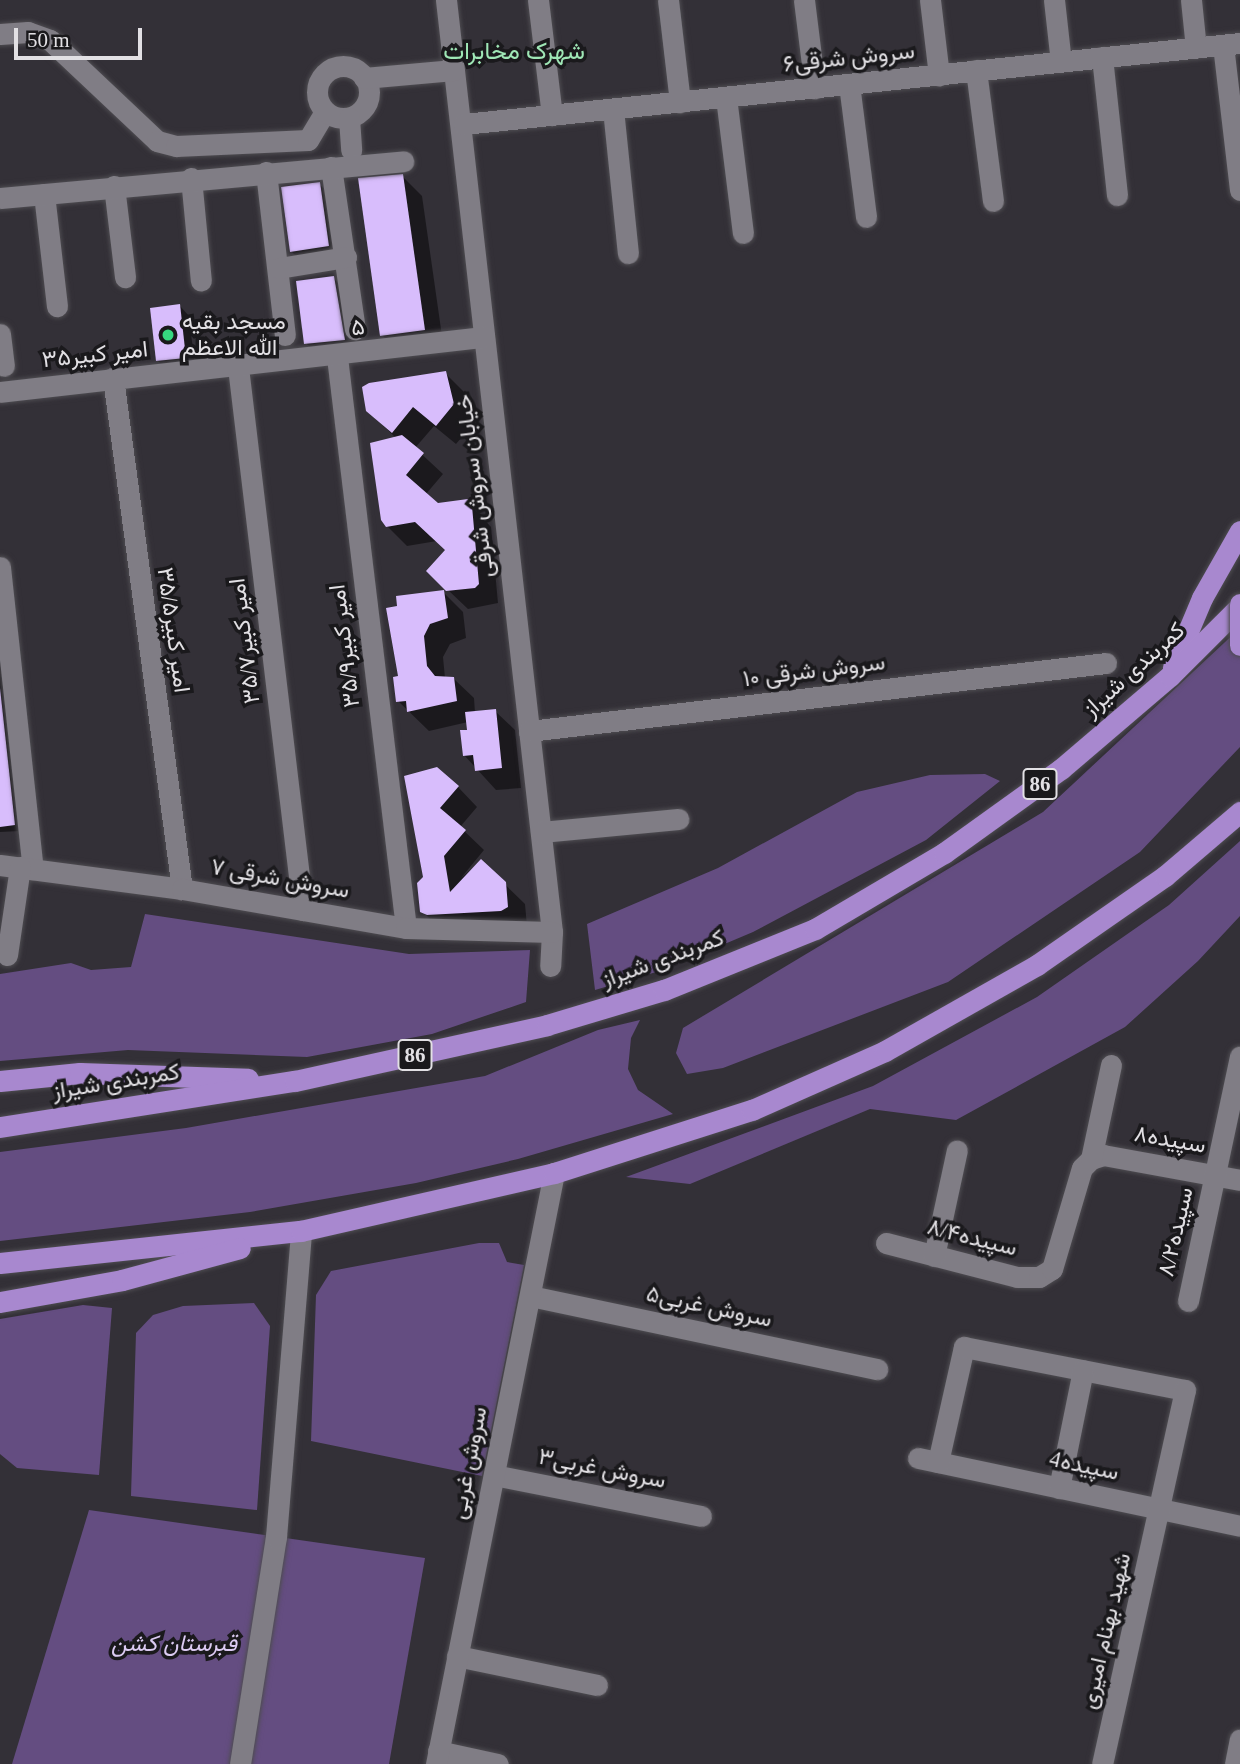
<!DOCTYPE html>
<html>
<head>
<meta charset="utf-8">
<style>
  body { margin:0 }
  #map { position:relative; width:1240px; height:1764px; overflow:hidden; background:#333037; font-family:"Times New Roman",Vazirmatn,serif }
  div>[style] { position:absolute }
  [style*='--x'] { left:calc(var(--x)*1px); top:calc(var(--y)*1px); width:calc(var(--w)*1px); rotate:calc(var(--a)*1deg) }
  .green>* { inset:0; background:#644d81 }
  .shadow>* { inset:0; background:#0007 }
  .building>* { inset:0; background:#d8bdfc }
  .roads { filter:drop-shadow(0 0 2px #4e4c51) drop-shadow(0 0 2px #4e4c51) }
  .minor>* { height:21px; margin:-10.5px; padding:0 10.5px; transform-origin:10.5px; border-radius:10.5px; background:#807d85 }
  .minor>.ring { margin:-10.5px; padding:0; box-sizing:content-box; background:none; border:21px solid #807d85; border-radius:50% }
  .highway>* { height:21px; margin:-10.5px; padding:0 10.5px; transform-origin:10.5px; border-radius:10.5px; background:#a888cf }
  .bridges { filter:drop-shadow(0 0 2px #4e4c51) drop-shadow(0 0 2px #4e4c51) }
  .highway-bridge>* { height:21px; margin:-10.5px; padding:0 10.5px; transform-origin:10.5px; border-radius:10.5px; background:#a888cf }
  .dots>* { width:19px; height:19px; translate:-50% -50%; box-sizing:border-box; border:4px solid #1a191c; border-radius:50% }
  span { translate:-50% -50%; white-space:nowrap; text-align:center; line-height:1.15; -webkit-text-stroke:7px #1a191c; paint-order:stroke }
  .shield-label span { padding:2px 5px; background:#1a191c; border:2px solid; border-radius:5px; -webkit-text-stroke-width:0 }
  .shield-label { font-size:21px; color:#e2e0e4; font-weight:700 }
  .street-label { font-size:23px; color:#e2e0e4 }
  .poi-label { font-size:23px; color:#e2e0e4 }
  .left { translate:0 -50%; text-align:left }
  .park-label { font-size:23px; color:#dccbf3; font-style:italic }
  .neighbourhood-label { font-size:24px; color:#9fe7b6 }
  .scale { position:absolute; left:14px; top:28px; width:128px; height:32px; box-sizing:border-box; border:4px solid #e2e0e4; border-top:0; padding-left:9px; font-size:21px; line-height:24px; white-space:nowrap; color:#e2e0e4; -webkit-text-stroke:5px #1a191c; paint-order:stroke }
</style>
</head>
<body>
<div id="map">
  <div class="green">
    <div style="clip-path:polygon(1240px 628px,1240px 747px,1140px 852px,948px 982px,723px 1068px,687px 1074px,676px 1053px,683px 1028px,1043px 812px)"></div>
    <div style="clip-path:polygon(985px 774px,1000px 781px,926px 840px,753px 932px,663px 970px,595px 990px,587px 924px,718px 868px,857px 792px,930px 775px)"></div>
    <div style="clip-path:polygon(1240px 841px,1240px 916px,1198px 961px,1125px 1027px,956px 1120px,870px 1109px,690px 1184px,626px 1177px,873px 1086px,1037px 997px,1169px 905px)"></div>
    <div style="clip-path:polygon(145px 914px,409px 954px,530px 950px,526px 1002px,432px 1034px,307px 1057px,128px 1050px,0 1061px,0 974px,71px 963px,91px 970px,131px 967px)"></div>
    <div style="clip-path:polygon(640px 1020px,631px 1038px,628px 1069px,638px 1090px,673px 1114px,518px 1159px,416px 1183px,250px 1212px,0 1241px,0 1152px,186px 1128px,485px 1076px,598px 1030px)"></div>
    <div style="clip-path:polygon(479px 1243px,499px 1243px,507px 1262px,524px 1265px,482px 1476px,311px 1441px,316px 1295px,331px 1271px)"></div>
    <div style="clip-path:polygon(254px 1303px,270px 1326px,257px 1510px,131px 1496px,136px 1333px,153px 1315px,183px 1306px)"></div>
    <div style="clip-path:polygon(83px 1305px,112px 1308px,99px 1475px,17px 1468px,0 1454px,0 1319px)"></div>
    <div style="clip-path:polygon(89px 1510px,425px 1558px,389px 1764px,12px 1764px)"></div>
  </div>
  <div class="shadow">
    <div style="clip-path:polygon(402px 176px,422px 196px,444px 350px,401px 354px,382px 335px)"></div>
    <div style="clip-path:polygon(319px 184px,339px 203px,348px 265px,311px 271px,291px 251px)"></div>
    <div style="clip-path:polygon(333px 278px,353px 297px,364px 359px,325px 363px,306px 343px)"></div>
    <div style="clip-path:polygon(180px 306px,189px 316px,195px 367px,167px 370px,157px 360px)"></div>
    <div style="clip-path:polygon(445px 373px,465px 393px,473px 424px,456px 444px,434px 426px,415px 448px,443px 474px,426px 494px,438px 504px,467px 501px,491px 527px,498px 603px,468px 609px,428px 571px,447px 550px,437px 541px,407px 546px,387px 526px,396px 438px,368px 411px)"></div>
    <div style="clip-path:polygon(443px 592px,463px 612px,466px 638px,450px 644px,443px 657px,445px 678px,454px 679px,474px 698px,475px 713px,495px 711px,515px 730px,521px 788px,496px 790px,464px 755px,468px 722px,429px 731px,398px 701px,400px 678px)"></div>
    <div style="clip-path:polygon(0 645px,20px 831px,0 832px)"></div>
    <div style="clip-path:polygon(406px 777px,458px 787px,477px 807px,460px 827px,484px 850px,461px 878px,481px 861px,525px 904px,527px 926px,445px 934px,425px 914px,419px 884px,425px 878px)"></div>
  </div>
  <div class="building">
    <div style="clip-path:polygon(403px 174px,425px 330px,380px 336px,358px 178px)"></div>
    <div style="clip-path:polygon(320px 182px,329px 246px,290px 252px,281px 187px)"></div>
    <div style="clip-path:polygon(334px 276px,345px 340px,304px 344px,296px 281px)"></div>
    <div style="clip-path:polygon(180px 304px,186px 358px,156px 361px,150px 308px)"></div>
    <div style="clip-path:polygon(446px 371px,454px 404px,436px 426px,413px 407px,392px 433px,366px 411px,362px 387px,369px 383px)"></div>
    <div style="clip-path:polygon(402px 435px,424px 453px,406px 475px,438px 503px,468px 499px,472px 506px,479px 584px,475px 588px,446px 591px,426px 571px,445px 550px,415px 522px,386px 527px,381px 520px,370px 443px)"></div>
    <div style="clip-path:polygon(444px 590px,448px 618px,430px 624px,424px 636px,427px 666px,435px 676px,454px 677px,457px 701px,407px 712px,406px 701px,396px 702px,393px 677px,398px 676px,386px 608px,397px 606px,396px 596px)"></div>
    <div style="clip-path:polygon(0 688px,15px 825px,0 827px)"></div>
    <div style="clip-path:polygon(496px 709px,502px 768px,475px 771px,473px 755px,463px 756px,460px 730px,467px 730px,465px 712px)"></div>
    <div style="clip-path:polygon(437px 767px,459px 786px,440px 808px,466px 830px,444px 856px,450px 892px,481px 859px,506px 882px,508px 907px,501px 911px,427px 915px,420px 912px,417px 883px,423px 877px,404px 776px)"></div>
  </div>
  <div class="roads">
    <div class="minor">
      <div style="--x:446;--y:0;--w:938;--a:83.51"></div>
      <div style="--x:552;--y:932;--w:34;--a:93"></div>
      <div style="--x:538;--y:0;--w:116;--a:83.1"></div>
      <div style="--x:668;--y:0;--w:103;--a:83.3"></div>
      <div style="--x:804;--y:0;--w:89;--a:82.9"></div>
      <div style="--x:930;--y:0;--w:76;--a:83.2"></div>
      <div style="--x:1054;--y:0;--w:62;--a:83.6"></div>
      <div style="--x:1191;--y:0;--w:48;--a:84.1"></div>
      <div style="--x:0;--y:34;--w:28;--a:-4"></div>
      <div style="--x:28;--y:32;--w:23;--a:20"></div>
      <div style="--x:50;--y:40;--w:147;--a:43.3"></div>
      <div style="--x:157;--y:141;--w:20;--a:15"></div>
      <div style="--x:176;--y:146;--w:132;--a:-2.6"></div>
      <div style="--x:308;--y:140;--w:33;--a:-59"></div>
      <div style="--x:1223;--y:45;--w:146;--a:83.3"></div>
      <div style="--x:1102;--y:57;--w:139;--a:83.8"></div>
      <div class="ring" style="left:317px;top:66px;width:31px;height:31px"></div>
      <div style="--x:976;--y:70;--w:132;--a:82.6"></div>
      <div style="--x:364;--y:78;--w:90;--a:-5.1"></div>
      <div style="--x:849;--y:84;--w:134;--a:82.7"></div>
      <div style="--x:726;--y:97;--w:137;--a:82.9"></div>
      <div style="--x:613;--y:109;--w:145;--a:84.1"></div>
      <div style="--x:349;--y:118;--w:32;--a:86"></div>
      <div style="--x:464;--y:124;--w:780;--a:-5.96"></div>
      <div style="--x:331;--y:167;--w:164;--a:81.6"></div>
      <div style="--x:266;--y:172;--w:164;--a:83.4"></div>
      <div style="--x:191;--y:178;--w:103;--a:84.5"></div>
      <div style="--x:114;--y:186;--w:92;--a:83.1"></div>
      <div style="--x:44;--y:194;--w:113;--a:83.4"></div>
      <div style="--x:0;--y:198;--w:405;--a:-5.2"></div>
      <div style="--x:279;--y:268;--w:68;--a:-9.3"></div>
      <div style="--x:0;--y:334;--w:32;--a:83"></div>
      <div style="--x:337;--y:357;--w:575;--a:83.11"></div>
      <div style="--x:238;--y:367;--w:547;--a:83.17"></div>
      <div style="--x:113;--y:378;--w:516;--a:82.31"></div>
      <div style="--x:0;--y:392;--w:487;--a:-6.5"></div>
      <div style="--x:0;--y:567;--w:304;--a:83.8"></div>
      <div style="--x:529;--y:731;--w:581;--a:-6.72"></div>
      <div style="--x:541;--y:832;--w:138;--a:-5.4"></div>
      <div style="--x:0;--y:865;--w:184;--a:7.5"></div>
      <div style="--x:182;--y:889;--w:227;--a:9.9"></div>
      <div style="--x:406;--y:928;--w:146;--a:1.6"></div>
      <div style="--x:7;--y:955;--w:89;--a:-81.6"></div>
      <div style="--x:1091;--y:1159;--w:13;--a:-18"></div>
      <div style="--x:1103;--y:1155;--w:139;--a:10.3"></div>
      <div style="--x:886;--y:1243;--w:135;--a:14.5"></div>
      <div style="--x:1017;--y:1277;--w:22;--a:0"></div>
      <div style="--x:1039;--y:1277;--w:15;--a:-32"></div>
      <div style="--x:1052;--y:1269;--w:105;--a:-73.5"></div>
      <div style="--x:1082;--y:1168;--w:13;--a:-45"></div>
      <div style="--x:1091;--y:1159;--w:96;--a:-78"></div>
      <div style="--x:934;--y:1256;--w:108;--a:-77.8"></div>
      <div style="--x:530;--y:1296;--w:355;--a:11.9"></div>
      <div style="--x:1188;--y:1301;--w:250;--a:-78"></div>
      <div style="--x:918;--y:1458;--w:329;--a:11.9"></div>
      <div style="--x:938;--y:1462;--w:118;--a:-77.3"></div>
      <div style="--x:964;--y:1347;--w:225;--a:11"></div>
      <div style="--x:1185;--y:1390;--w:383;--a:102.5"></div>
      <div style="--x:494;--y:1475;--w:211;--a:11.2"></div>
      <div style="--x:1059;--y:1488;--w:120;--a:-78.5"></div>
      <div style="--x:457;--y:1656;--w:143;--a:11.7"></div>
      <div style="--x:438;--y:1751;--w:61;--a:12.2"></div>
      <div style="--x:240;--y:1764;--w:230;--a:-81"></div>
      <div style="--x:276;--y:1537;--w:307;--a:-85.3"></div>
      <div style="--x:436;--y:1764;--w:603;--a:-78.71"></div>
      <div style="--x:1235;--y:1764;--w:25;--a:-79"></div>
    </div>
    <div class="highway">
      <div style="--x:1173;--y:667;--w:75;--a:-67.2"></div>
      <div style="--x:1202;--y:598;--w:77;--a:-60.4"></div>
      <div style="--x:0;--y:1081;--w:80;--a:-5.7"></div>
      <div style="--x:80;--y:1073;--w:168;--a:2"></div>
      <div style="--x:0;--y:1127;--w:299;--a:-8.9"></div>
      <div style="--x:295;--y:1081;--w:258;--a:-12.5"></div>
      <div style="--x:547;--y:1025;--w:122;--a:-16.7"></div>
      <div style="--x:664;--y:990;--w:163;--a:-22"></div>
      <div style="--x:815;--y:929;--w:150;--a:-30.5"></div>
      <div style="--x:944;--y:853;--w:144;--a:-35.7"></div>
      <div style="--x:1061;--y:769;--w:143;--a:-40.5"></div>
      <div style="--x:1170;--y:676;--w:99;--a:-45"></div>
      <div style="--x:0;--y:1263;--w:303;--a:-6.1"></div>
      <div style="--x:301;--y:1231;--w:260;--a:-12.9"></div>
      <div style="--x:554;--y:1173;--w:208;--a:-17.7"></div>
      <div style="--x:752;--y:1110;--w:145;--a:-23.9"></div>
      <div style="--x:885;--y:1051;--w:175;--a:-29.5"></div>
      <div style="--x:1037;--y:965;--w:156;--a:-34.8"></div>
      <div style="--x:1165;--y:876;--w:99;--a:-40.5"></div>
      <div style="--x:0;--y:1302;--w:124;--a:-10.2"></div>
      <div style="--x:122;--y:1280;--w:122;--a:-15.2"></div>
    </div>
  </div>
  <div class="bridges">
    <div class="highway-bridge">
      <div style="--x:1240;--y:604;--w:41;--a:90"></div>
    </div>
  </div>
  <div class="dots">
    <div style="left:168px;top:335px;background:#36d880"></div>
  </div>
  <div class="shield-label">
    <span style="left:1040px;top:784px">86</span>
    <span style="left:415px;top:1055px">86</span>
  </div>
  <div class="street-label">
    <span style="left:849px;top:58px;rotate:-6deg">سروش شرقی۶</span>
    <span style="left:358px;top:328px;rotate:-7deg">۵</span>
    <span style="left:95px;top:355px;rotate:-6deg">امیر کبیر۳۵</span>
    <span style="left:475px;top:486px;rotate:-97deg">خیابان سروش شرقی</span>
    <span style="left:173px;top:630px;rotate:82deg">امیر کبیر۳۵/۵</span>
    <span style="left:245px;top:641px;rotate:-97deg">امیر کبیر۳۵/۷</span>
    <span style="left:345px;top:646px;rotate:-97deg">امیر کبیر۳۵/۹</span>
    <span style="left:1134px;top:670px;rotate:-42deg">کمربندی شیراز</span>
    <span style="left:814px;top:671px;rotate:-7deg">سروش شرقی ۱۰</span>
    <span style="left:280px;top:879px;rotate:10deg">سروش شرقی ۷</span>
    <span style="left:663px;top:959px;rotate:-20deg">کمربندی شیراز</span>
    <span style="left:116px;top:1082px;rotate:-9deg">کمربندی شیراز</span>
    <span style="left:1170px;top:1140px;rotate:10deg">سپیده۸</span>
    <span style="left:1176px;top:1232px;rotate:-77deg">سپیده۸/۲</span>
    <span style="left:972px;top:1238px;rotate:14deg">سپیده۸/۴</span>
    <span style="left:709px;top:1307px;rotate:12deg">سروش غربی۵</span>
    <span style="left:469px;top:1463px;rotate:-79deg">سروش غربی</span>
    <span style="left:1084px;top:1466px;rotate:12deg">4سپیده</span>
    <span style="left:602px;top:1469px;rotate:11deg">سروش غربی۳</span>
    <span style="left:1106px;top:1631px;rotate:-77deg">شهید بهنام امیری</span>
  </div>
  <div class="poi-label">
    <span class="left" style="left:182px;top:335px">مسجد بقیه<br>الله الاعظم</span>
  </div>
  <div class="park-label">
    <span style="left:174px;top:1644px">قبرستان کشن</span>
  </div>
  <div class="neighbourhood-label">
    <span style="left:514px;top:52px">شهرک مخابرات</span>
  </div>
  <div class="scale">50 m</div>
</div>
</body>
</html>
